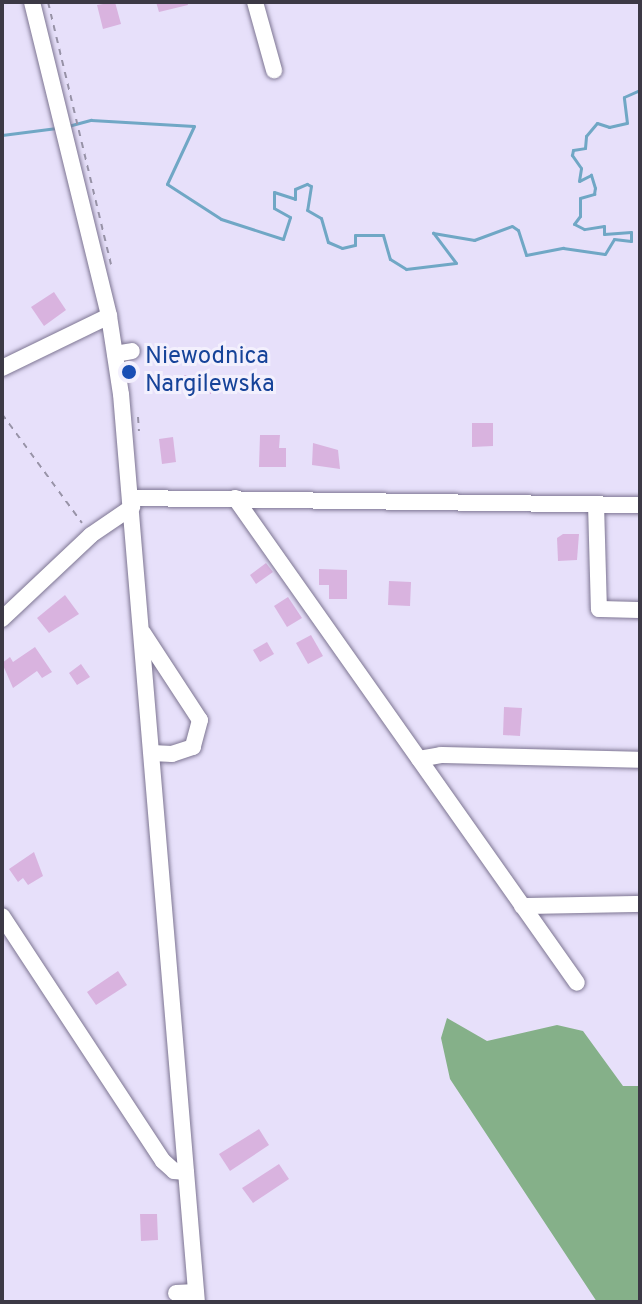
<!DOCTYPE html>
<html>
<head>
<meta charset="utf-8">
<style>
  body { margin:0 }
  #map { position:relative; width:642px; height:1304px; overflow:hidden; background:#e7e0fa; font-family:Overpass,sans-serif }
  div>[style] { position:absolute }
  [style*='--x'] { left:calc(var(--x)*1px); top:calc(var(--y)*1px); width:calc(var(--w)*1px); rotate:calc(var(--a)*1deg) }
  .forest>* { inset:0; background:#85b089 }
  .stream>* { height:3px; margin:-1.5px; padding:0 1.5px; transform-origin:1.5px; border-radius:1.5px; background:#70a7c5 }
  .building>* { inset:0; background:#d9b3df }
  .path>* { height:2px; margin-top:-1px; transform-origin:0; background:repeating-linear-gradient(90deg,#9893a7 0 6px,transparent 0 12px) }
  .roads { filter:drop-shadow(0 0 2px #7d7592) drop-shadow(0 0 2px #7d7592) }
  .minor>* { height:16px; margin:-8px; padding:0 8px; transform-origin:8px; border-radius:8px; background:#fff }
  .dots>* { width:22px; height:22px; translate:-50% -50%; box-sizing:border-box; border:4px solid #f3f0fd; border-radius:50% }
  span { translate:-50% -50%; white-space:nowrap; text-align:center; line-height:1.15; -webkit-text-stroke:6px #f3f0fd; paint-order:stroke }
  .transit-label { font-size:24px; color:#164399 }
  .left { translate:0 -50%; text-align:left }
  .frame { position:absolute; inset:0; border:4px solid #3c3945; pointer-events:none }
</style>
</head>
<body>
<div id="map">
  <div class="forest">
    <div style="clip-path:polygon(447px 1018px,487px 1041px,557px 1025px,583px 1031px,623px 1086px,640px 1086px,640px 1302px,597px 1302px,450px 1079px,441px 1038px)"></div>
  </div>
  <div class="stream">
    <div style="--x:68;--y:126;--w:24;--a:-15"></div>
    <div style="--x:91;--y:120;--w:103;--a:3.3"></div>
    <div style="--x:194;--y:126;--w:64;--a:115"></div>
    <div style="--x:167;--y:184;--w:64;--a:32.9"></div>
    <div style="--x:221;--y:219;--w:65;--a:17.9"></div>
    <div style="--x:283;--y:239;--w:23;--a:-72"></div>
    <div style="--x:290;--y:217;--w:18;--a:-151"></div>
    <div style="--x:274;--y:208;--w:16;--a:-90"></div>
    <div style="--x:274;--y:192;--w:22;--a:18"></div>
    <div style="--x:295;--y:199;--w:10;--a:-90"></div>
    <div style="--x:295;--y:189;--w:13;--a:-23"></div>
    <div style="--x:307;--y:184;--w:4;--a:27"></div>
    <div style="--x:311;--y:186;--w:24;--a:99"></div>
    <div style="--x:307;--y:210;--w:16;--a:30"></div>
    <div style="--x:321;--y:218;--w:25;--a:74"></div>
    <div style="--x:328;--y:242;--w:15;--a:23"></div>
    <div style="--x:342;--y:248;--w:13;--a:-13"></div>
    <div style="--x:355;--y:245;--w:10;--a:-90"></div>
    <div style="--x:355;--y:235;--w:28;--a:0"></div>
    <div style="--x:383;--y:235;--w:25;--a:74"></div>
    <div style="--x:390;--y:259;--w:19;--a:32"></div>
    <div style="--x:406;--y:269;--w:50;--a:-6.8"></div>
    <div style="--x:456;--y:263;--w:38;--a:-127"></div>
    <div style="--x:433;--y:233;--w:42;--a:9.7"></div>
    <div style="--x:474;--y:240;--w:40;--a:-20.2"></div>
    <div style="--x:512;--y:226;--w:7;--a:34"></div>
    <div style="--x:518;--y:230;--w:26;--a:72"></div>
    <div style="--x:526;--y:255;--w:38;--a:-11"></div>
    <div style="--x:563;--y:248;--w:42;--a:8.1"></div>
    <div style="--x:605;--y:254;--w:17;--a:-59"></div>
    <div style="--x:614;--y:239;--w:17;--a:7"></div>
    <div style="--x:631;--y:241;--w:9;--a:-90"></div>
    <div style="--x:631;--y:232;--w:27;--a:176"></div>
    <div style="--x:604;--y:234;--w:8;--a:-90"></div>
    <div style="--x:604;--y:226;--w:20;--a:171"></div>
    <div style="--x:584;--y:229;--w:11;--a:-153"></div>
    <div style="--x:574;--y:224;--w:10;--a:-53"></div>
    <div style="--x:580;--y:216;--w:18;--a:-90"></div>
    <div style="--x:580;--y:198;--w:15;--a:-16"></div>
    <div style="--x:594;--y:194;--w:6;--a:-81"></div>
    <div style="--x:595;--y:188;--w:14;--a:-107"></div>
    <div style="--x:591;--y:175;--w:13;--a:153"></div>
    <div style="--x:579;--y:181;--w:13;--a:-81"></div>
    <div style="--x:581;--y:168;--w:16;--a:-125"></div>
    <div style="--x:572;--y:155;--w:5;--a:-79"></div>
    <div style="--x:573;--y:150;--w:12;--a:-9"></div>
    <div style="--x:585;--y:148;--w:12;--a:-85"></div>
    <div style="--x:586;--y:136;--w:17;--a:-50"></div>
    <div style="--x:597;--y:123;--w:13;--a:18"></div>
    <div style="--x:609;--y:127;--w:18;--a:-13"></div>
    <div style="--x:627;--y:123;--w:26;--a:-97"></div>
    <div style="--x:624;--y:97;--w:17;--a:-24"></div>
    <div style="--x:2;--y:135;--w:55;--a:-7.3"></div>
  </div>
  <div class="building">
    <div style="clip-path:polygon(115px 2px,121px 24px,103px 29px,97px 5px)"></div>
    <div style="clip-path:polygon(156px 2px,187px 2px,188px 5px,159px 12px)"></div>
    <div style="clip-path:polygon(54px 292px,66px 310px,44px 326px,31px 307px)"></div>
    <div style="clip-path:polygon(184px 375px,211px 378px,211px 394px,184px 392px)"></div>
    <div style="clip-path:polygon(472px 423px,493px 423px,493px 446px,472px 447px)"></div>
    <div style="clip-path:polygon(260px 435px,280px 435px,279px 448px,286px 448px,286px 467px,259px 467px)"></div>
    <div style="clip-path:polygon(173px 437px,176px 462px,162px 464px,159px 439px)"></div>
    <div style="clip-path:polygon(313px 443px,338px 450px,340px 469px,312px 465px)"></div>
    <div style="clip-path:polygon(563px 534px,579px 534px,577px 560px,558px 561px,557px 538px)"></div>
    <div style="clip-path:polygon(266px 563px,273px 572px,256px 584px,250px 575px)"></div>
    <div style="clip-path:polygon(319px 569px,347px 570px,347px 599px,329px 599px,329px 585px,319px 585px)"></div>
    <div style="clip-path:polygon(389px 581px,411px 582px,410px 606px,388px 605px)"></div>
    <div style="clip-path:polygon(65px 595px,79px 614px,49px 633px,37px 618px)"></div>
    <div style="clip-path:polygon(288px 597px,302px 618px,287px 627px,274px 606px)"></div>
    <div style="clip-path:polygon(311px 635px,323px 656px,308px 664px,296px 643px)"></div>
    <div style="clip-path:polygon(267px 642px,274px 654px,260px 662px,253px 650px)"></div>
    <div style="clip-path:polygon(35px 647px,52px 672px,42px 678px,37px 671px,13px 688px,2px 663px,10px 657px,13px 662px)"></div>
    <div style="clip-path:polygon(81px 664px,90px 677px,77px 685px,69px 673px)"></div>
    <div style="clip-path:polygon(504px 707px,522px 708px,520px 736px,503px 735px)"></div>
    <div style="clip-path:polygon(34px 852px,43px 876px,28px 885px,23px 878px,18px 882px,9px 869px)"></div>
    <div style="clip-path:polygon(118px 971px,127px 985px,96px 1005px,87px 992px)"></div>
    <div style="clip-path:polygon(259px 1129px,269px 1145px,230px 1171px,219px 1154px)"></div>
    <div style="clip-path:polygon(279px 1164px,289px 1179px,253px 1203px,242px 1188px)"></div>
    <div style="clip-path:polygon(140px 1214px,157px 1214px,158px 1240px,141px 1241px)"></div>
  </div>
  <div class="path">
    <div style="--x:48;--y:2;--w:270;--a:76.5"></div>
    <div style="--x:2;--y:414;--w:135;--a:53.7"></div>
    <div style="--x:138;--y:417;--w:14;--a:86"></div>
  </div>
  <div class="roads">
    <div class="minor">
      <div style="--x:32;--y:2;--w:323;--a:76.2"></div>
      <div style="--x:109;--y:316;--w:79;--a:81.3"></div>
      <div style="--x:121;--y:394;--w:911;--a:85.22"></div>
      <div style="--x:255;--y:2;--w:71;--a:74.4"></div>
      <div style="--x:115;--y:354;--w:17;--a:-10"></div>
      <div style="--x:2;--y:368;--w:119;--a:-25.9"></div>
      <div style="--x:131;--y:498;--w:509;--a:0.79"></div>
      <div style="--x:235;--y:498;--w:593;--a:54.81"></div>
      <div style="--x:596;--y:504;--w:105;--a:88.4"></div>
      <div style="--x:599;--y:609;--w:41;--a:1.4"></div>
      <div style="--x:2;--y:619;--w:122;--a:-43.3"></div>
      <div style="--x:91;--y:535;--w:50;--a:-34.3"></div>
      <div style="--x:143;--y:633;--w:104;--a:56.8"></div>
      <div style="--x:200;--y:720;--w:28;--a:105"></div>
      <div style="--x:193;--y:747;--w:22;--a:162"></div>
      <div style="--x:172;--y:754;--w:20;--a:-177"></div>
      <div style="--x:419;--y:759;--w:22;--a:-10"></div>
      <div style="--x:441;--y:755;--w:199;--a:1.4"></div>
      <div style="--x:522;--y:906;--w:118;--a:-1"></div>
      <div style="--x:2;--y:916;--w:293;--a:56.7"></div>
      <div style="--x:163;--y:1161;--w:15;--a:42"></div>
      <div style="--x:174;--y:1171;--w:12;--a:5"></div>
      <div style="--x:176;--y:1293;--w:20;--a:-3"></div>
    </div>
  </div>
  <div class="dots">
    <div style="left:129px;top:372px;background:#1a4fb4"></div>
  </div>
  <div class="transit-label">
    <span class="left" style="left:145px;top:372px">Niewodnica<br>Nargilewska</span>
  </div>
  <div class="frame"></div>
</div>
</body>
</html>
